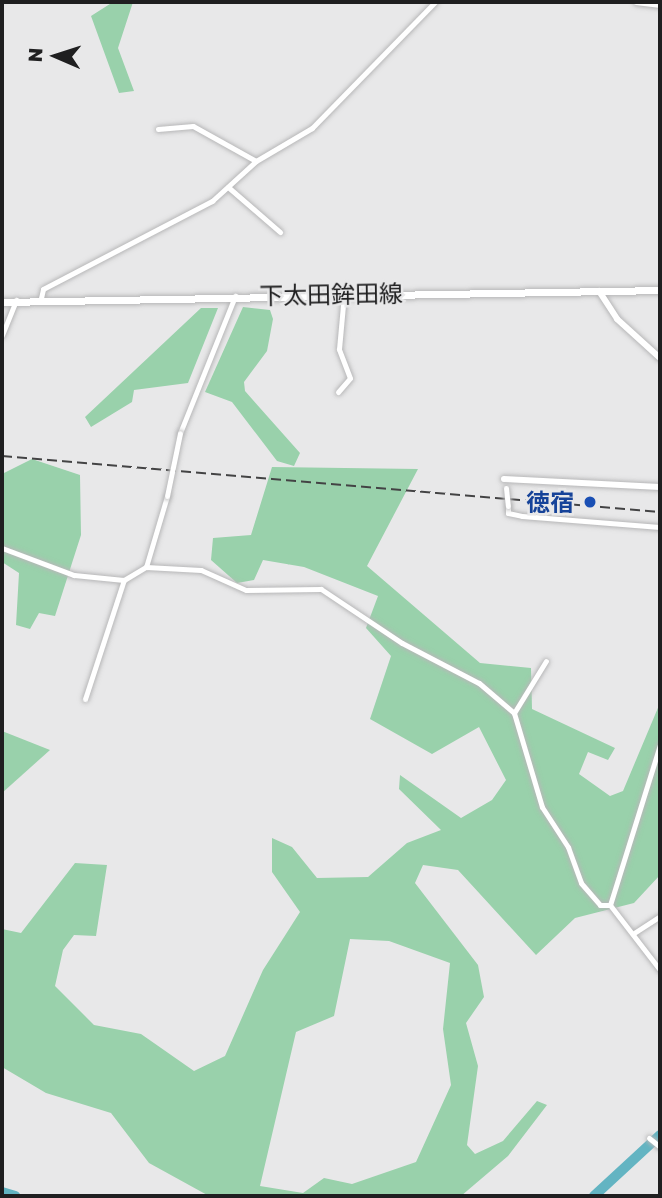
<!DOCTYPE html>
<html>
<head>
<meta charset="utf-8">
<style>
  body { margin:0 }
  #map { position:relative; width:662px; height:1198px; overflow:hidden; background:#e8e8e9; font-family:"Golos Text","Noto Sans JP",sans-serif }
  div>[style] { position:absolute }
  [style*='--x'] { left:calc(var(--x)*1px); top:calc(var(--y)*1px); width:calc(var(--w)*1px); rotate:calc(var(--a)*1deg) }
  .green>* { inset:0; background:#99d1ab }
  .river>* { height:10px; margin:-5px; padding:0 5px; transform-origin:5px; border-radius:5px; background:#63b4c2 }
  .roads { filter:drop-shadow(0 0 2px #b7b7b8) drop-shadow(0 0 2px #b7b7b8) }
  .minor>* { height:5px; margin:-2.5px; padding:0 2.5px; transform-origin:2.5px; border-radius:2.5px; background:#fff }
  .tertiary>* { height:6px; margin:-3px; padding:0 3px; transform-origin:3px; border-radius:3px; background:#fff }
  .secondary>* { height:7px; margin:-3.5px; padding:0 3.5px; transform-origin:3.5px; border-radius:3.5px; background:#fff }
  .rail>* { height:2px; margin-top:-1px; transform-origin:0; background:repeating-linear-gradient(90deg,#434344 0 10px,transparent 0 15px) }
  .bridges { filter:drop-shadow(0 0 2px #b7b7b8) drop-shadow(0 0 2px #b7b7b8) }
  .minor-bridge>* { height:5px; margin:-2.5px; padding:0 2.5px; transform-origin:2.5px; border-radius:2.5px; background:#fff }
  .dots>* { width:19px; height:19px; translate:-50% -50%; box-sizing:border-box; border:4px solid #e8e8e9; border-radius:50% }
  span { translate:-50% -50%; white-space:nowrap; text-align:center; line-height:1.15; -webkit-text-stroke:5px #e8e8e9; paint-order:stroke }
  .street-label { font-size:24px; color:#1f1f20 }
  .transit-label { font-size:24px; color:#164399; font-weight:700 }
  .right { translate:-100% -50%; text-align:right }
  .frame { position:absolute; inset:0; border:4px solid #1f1f20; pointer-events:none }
  .north { position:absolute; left:21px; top:21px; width:70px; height:70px; -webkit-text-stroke:5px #e8e8e9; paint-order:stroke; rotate:273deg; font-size:19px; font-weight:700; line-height:28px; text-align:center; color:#1f1f20 }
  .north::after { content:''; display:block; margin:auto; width:24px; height:32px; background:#1f1f20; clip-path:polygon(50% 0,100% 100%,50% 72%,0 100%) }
</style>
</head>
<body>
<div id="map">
  <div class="green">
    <div style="clip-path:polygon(113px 2px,133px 2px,118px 48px,134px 91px,119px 93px,91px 16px)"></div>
    <div style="clip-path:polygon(243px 307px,270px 310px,273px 319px,267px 351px,244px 382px,245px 391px,300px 453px,294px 466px,277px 461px,232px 402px,205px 392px)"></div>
    <div style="clip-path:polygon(201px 308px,218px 308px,188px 383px,134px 390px,132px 402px,91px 427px,85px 417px)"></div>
    <div style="clip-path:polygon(32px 459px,80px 475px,81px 535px,55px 616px,39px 613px,30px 629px,16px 625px,19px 573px,2px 562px,2px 474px)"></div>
    <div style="clip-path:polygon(evenodd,272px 467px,418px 469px,367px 566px,480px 663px,531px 668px,532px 709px,615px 748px,608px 760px,588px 752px,579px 774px,610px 796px,623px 791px,660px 703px,660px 875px,634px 903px,575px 918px,536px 955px,458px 870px,423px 865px,415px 883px,478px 965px,484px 997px,466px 1023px,478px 1066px,467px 1145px,475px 1154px,503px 1141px,537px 1101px,547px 1105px,508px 1156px,461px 1196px,209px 1196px,149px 1163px,111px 1113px,46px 1093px,2px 1067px,2px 929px,21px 933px,75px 863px,107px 865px,96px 936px,74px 935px,63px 950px,55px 986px,94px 1025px,141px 1034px,194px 1071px,225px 1056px,263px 970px,300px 912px,272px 872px,272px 838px,292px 847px,317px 878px,368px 877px,407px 843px,441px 830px,399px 789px,400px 775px,461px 818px,492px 800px,506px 780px,479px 727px,432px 754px,370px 719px,391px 656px,366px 628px,378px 596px,304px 567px,263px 560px,254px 580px,237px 583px,211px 560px,213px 538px,251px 535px,272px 467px,350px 939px,389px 941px,450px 963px,443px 1029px,451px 1085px,416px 1162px,352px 1184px,324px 1178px,303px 1193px,260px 1186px,296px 1032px,334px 1016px,350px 939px)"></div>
    <div style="clip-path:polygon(2px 731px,50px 750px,2px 793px)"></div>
  </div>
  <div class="river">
    <div style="--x:2;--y:1192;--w:14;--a:17"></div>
    <div style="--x:594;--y:1196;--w:90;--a:-42.7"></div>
  </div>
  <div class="roads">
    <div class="minor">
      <div style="--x:636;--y:2;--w:24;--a:7"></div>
      <div style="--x:158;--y:129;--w:35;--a:-5"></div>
      <div style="--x:193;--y:126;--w:72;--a:29.1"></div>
      <div style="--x:228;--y:187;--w:69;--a:40.9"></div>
      <div style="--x:41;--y:298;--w:9;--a:-77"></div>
      <div style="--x:43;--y:289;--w:191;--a:-27.5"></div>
      <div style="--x:212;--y:201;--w:59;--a:-42.3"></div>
      <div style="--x:256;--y:161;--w:65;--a:-30.5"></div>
      <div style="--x:312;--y:128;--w:176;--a:-45.7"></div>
      <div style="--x:2;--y:335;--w:38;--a:-68"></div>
      <div style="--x:338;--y:392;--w:18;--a:-49"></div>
      <div style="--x:350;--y:378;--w:31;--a:-111"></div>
      <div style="--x:339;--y:349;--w:55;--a:-84.8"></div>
      <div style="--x:180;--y:433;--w:148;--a:-68.1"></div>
      <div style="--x:508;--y:506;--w:7;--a:90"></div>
      <div style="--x:508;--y:513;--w:14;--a:12"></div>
      <div style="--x:522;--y:516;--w:138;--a:4.6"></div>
      <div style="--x:2;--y:548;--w:77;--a:20.6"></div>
      <div style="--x:74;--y:575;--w:50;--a:5.7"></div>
      <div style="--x:124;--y:580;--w:26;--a:-31"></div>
      <div style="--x:146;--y:567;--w:55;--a:3.1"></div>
      <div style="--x:201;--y:570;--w:49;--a:24"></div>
      <div style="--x:246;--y:590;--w:75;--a:-0.8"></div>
      <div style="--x:321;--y:589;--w:97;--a:33.7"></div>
      <div style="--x:402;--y:643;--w:87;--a:27.5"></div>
      <div style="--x:479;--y:683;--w:46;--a:40.6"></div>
      <div style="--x:514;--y:713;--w:98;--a:73.4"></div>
      <div style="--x:542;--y:807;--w:48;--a:57"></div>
      <div style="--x:568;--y:847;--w:38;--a:70"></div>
      <div style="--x:581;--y:883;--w:29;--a:49"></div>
      <div style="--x:600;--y:905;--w:10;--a:0"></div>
      <div style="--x:610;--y:905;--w:82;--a:52.4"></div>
      <div style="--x:146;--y:567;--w:74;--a:-73.5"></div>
      <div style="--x:85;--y:699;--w:125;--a:-71.9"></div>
      <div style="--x:514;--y:713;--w:61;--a:-58.4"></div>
      <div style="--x:610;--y:905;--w:169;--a:-72.7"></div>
      <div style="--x:634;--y:933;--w:31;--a:-33"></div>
      <div style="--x:649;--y:1138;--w:14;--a:39"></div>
    </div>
    <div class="tertiary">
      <div style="--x:599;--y:291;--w:33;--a:57"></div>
      <div style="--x:617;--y:319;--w:58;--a:42.2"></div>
      <div style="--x:504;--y:479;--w:156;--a:2.9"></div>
    </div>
    <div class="secondary">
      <div style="--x:2;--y:302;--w:658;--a:-1.04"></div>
    </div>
  </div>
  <div class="rail">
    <div style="--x:2;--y:456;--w:660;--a:4.86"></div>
  </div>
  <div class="bridges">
    <div class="minor-bridge">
      <div style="--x:506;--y:488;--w:18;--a:84"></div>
      <div style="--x:167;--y:496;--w:64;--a:-78.3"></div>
    </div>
  </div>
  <div class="dots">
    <div style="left:590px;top:502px;background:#1a4fb4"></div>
  </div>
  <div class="street-label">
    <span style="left:331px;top:294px;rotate:-1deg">下太田鉾田線</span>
  </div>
  <div class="transit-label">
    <span class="right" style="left:574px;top:502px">徳宿</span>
  </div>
  <div class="frame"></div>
  <div class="north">N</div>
</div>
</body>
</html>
